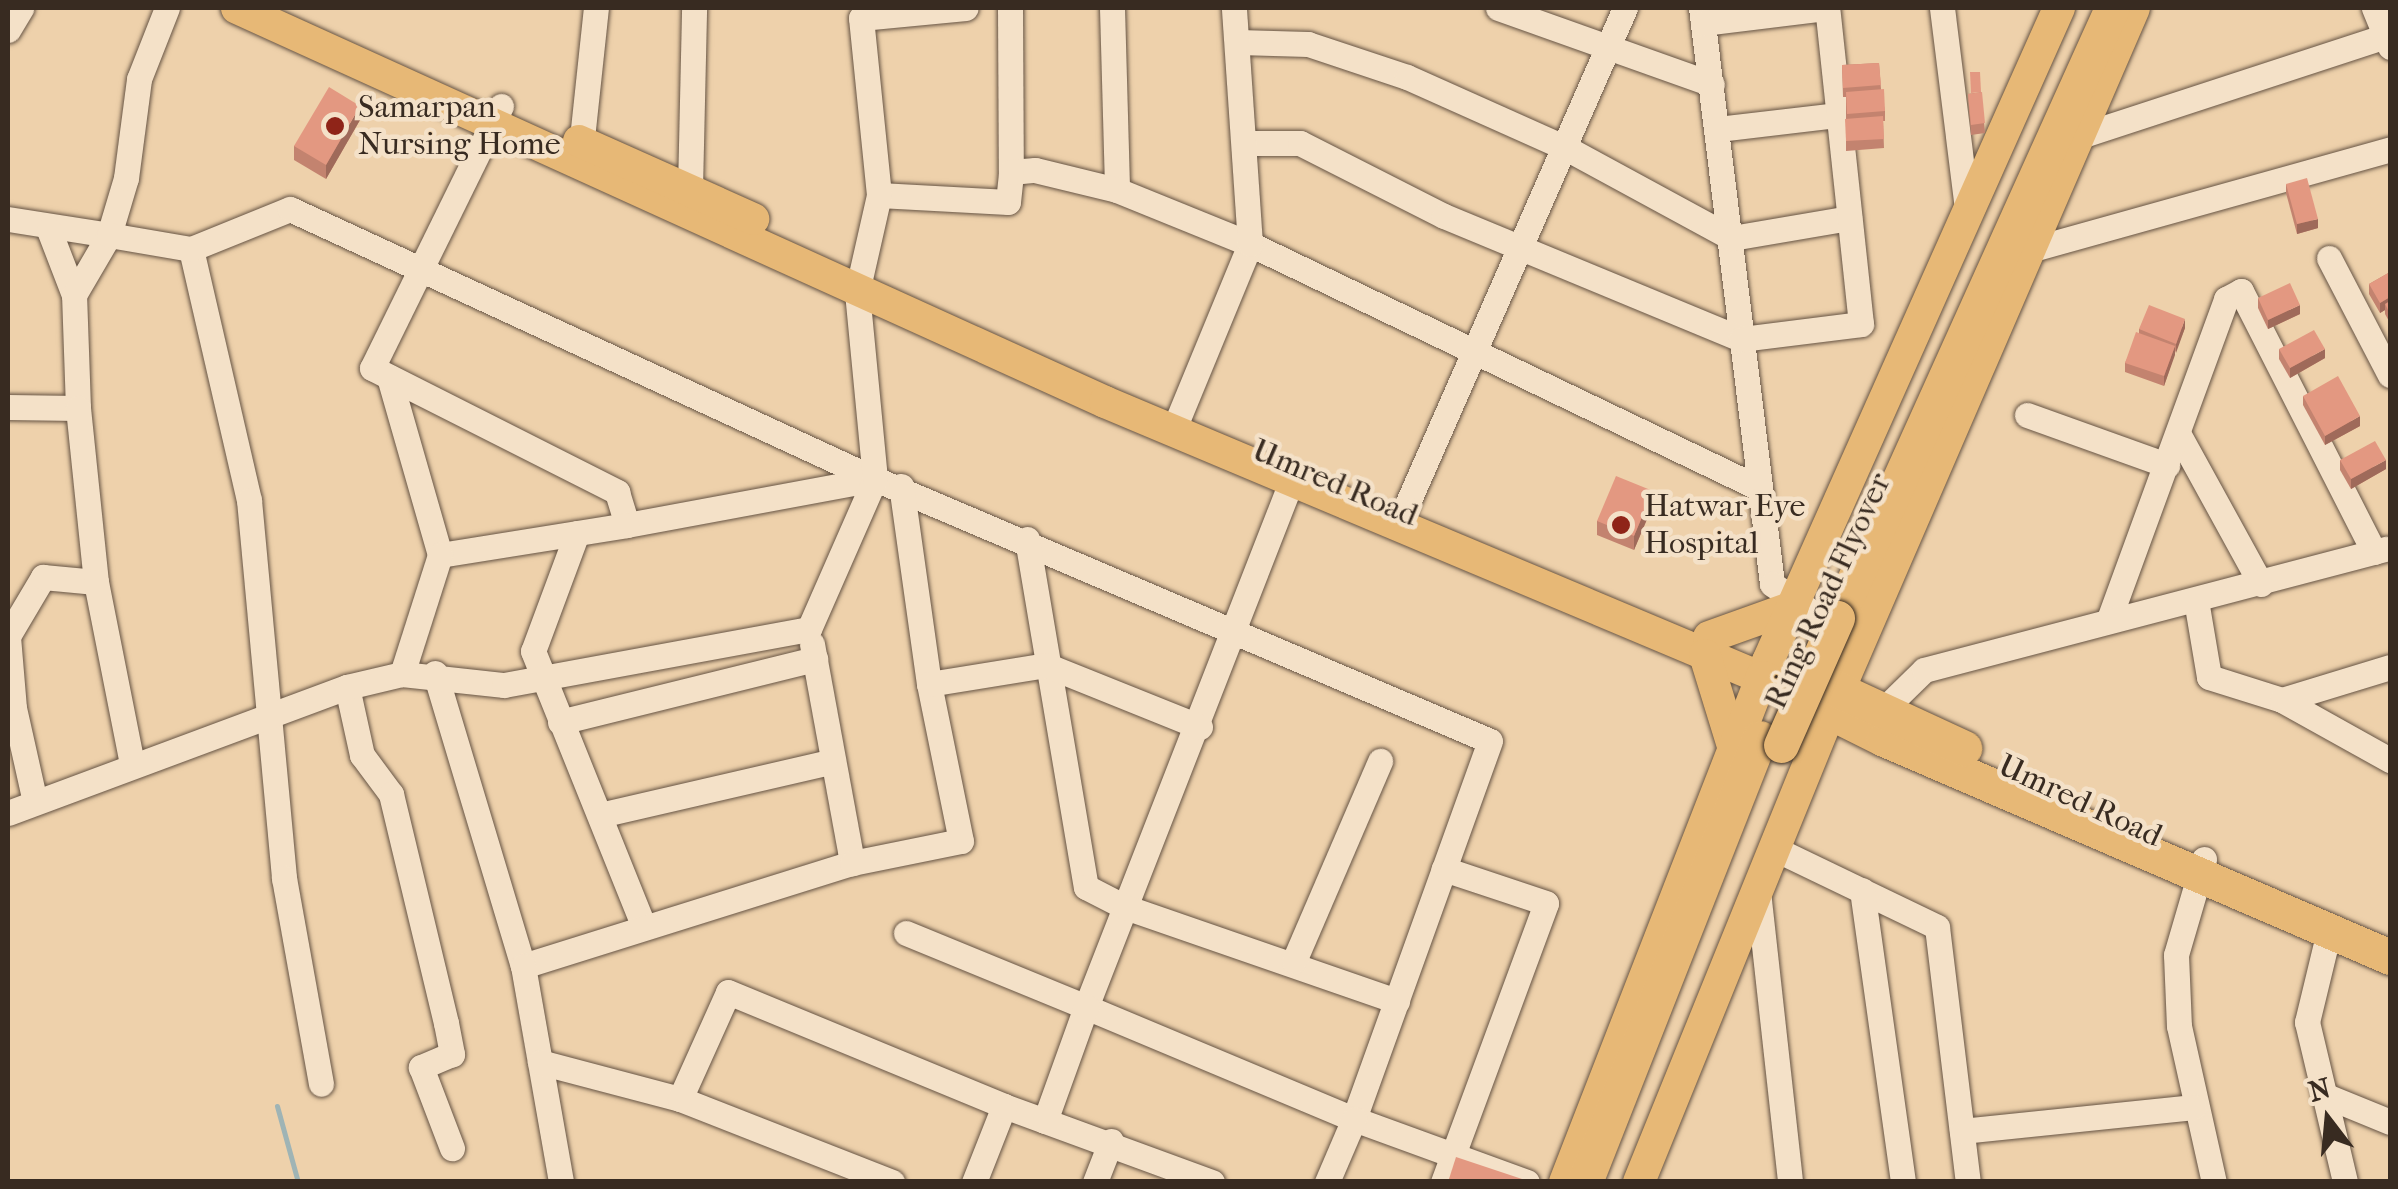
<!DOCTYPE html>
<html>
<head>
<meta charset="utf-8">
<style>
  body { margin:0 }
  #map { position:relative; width:2398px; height:1189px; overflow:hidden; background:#eed1ab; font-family:"IM FELL French Canon",serif }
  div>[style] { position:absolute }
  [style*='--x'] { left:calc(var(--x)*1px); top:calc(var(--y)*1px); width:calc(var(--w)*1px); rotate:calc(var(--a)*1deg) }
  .stream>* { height:5px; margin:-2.5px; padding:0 2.5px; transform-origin:2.5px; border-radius:2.5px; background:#9fb4b5 }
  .roads { filter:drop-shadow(0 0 2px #665444) drop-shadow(0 0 2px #665444) }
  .minor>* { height:25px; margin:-12.5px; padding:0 12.5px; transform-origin:12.5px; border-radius:12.5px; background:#f4e1c8 }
  .major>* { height:32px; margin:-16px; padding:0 16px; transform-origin:16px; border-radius:16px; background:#e7b876 }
  .highway>* { height:35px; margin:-17.5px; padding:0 17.5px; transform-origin:17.5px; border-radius:17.5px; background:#e7b876 }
  .bridges { filter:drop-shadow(0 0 2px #382b21) drop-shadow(0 0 2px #382b21) }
  .highway-bridge>* { height:35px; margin:-17.5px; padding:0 17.5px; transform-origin:17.5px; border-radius:17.5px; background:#e7b876 }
  .wall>* { inset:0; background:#c3836f }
  .shaded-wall>* { inset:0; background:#9f6a5a }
  .building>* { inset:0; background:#e39881 }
  .dots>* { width:28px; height:28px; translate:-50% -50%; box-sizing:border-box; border:5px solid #f4e1c8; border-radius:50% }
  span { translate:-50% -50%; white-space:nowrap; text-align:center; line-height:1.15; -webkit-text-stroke:9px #f4e1c8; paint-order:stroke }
  .poi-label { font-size:32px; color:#382b21 }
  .left { translate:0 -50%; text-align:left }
  .street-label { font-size:32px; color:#382b21 }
  .frame { position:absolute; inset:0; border:10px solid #382b21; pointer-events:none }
  .north { position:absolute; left:2278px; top:1069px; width:100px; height:100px; -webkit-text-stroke:8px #f4e1c8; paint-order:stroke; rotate:344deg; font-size:28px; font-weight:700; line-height:40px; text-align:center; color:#382b21 }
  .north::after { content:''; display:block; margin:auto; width:35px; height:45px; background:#382b21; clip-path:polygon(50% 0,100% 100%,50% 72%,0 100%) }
</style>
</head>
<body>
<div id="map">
  <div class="stream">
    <div style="--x:277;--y:1106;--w:79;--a:74.6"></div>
  </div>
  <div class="roads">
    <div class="minor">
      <div style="--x:1010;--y:8;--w:164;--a:89.7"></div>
      <div style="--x:1112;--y:8;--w:182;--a:88.4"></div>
      <div style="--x:1117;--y:190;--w:144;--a:22.1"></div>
      <div style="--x:1250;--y:244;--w:562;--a:25.61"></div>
      <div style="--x:1498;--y:8;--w:227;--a:19.6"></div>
      <div style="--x:1701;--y:8;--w:580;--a:82.97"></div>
      <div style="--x:1772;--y:584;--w:88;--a:35.3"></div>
      <div style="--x:1942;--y:8;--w:210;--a:82.9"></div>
      <div style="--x:2374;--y:8;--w:42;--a:67.7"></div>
      <div style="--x:1703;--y:23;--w:123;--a:-7"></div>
      <div style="--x:8;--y:30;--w:26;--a:-59"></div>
      <div style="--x:1238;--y:42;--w:70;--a:1.6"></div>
      <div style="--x:1308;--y:44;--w:104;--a:18.4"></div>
      <div style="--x:1407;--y:77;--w:174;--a:24.1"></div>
      <div style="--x:1566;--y:148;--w:189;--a:28.5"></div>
      <div style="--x:1732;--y:238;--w:119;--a:-9.7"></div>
      <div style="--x:501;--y:106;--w:292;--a:116.2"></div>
      <div style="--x:372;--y:368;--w:275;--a:26.8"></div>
      <div style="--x:617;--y:492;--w:34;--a:73"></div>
      <div style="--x:627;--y:525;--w:252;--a:-10.5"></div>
      <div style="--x:1718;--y:129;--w:121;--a:-6.7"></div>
      <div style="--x:2080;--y:136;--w:322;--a:-18.1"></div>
      <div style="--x:1246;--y:143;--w:54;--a:0"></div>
      <div style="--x:1300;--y:143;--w:161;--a:26.9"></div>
      <div style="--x:1444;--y:216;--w:321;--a:22.5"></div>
      <div style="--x:1741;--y:339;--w:121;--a:-7.1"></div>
      <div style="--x:1861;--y:324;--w:318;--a:-96.1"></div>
      <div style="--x:580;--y:157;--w:150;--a:-83.9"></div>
      <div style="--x:690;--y:189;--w:181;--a:-88.7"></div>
      <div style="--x:879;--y:195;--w:129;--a:3.1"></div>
      <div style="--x:1008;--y:202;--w:30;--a:-84"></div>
      <div style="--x:1011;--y:172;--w:24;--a:-5"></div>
      <div style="--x:1035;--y:170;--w:84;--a:13.7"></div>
      <div style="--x:8;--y:219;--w:102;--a:9"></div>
      <div style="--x:109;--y:235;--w:59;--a:-73.4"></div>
      <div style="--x:126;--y:178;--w:100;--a:-82.5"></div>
      <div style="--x:139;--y:79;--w:76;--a:-68.5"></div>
      <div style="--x:49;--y:230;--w:70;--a:69"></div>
      <div style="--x:191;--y:249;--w:258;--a:77"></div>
      <div style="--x:249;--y:500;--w:380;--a:84.7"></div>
      <div style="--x:284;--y:878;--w:209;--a:79.8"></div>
      <div style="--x:2033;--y:249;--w:371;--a:-15.6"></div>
      <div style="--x:2329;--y:258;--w:132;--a:62.5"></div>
      <div style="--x:389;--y:377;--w:185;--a:74"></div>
      <div style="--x:440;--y:555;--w:189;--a:-9.1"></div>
      <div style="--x:8;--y:407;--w:70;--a:0.8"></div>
      <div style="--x:78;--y:408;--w:113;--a:-92"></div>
      <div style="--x:74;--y:295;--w:69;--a:-59.7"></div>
      <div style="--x:109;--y:235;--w:83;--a:9.7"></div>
      <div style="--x:191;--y:249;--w:107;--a:-22"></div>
      <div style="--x:290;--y:209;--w:644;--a:24.78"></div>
      <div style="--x:875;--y:479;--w:668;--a:23.07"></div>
      <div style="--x:1490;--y:741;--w:402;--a:109.8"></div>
      <div style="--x:1354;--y:1119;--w:184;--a:20"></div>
      <div style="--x:78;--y:408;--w:175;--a:84.1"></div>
      <div style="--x:2027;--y:415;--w:149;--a:19.7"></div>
      <div style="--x:1173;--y:431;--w:202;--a:-67.6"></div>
      <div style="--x:1250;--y:244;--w:237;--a:-93.9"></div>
      <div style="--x:2179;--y:435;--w:170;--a:61.2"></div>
      <div style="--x:1291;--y:482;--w:564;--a:111.33"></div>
      <div style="--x:1086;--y:1007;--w:290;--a:22.7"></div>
      <div style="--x:1354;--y:1119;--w:69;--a:113.2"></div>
      <div style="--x:1398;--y:525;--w:565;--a:-66.3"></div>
      <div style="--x:577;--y:533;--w:126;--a:110.4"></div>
      <div style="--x:533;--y:651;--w:297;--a:68.1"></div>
      <div style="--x:1027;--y:539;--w:353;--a:80.4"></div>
      <div style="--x:1086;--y:887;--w:44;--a:27.1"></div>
      <div style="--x:1125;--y:907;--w:288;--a:19.1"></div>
      <div style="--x:2196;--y:600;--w:78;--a:80.4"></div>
      <div style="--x:2209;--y:677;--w:77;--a:17.5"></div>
      <div style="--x:2282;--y:700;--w:113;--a:-17"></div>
      <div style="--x:2109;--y:619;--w:341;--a:-69.9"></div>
      <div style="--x:2226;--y:299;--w:17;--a:-28"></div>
      <div style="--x:2241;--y:291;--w:293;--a:63"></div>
      <div style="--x:812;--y:644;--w:223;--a:79.6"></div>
      <div style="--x:435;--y:673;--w:306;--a:73.3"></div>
      <div style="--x:523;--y:966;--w:345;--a:-17.4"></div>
      <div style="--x:852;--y:863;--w:111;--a:-11.4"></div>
      <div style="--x:961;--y:841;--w:160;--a:-101.5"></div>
      <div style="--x:929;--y:684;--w:200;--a:-98"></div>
      <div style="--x:402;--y:674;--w:125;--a:-72.3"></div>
      <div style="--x:929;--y:684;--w:119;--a:-9.2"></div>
      <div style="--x:1046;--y:665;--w:166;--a:21.9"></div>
      <div style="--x:347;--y:687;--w:70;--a:77.6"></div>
      <div style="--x:362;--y:755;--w:49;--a:53.4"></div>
      <div style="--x:391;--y:794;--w:236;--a:76.5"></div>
      <div style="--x:446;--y:1023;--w:32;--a:79"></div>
      <div style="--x:452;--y:1054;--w:34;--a:157"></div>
      <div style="--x:421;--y:1067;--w:87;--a:69.1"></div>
      <div style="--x:2282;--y:700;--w:124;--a:29.1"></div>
      <div style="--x:1883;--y:710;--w:57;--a:-44.3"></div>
      <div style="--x:1924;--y:670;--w:478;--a:-14.7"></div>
      <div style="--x:560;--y:722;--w:263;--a:-13.9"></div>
      <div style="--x:35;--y:802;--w:96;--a:-102.6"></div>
      <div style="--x:14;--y:708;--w:72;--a:-94.8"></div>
      <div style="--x:8;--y:636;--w:69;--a:-59.3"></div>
      <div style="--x:43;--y:577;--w:53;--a:5.4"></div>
      <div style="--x:96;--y:582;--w:186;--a:78.8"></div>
      <div style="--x:8;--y:813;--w:362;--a:-20.4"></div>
      <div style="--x:347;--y:687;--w:57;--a:-13.3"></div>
      <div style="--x:402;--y:674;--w:103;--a:6.2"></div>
      <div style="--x:504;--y:685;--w:310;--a:-10.4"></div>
      <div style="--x:809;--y:629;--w:164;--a:-66.3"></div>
      <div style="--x:875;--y:479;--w:188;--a:-95.5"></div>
      <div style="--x:857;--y:292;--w:99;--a:-77.2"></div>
      <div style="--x:879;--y:195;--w:178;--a:-95.8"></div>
      <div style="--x:861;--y:18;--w:105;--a:-5.4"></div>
      <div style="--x:600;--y:815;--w:239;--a:-13"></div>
      <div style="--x:1773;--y:848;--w:182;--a:25.7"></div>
      <div style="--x:1937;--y:927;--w:257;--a:83.1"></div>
      <div style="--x:2204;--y:859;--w:100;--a:106.3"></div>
      <div style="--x:2176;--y:955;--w:71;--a:87.6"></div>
      <div style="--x:2179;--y:1026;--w:160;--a:77.4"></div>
      <div style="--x:1862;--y:890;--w:295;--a:82"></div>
      <div style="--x:1758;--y:891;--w:293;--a:83.7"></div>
      <div style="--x:2330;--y:927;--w:98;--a:103.6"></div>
      <div style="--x:2307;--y:1022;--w:164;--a:76.6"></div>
      <div style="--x:906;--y:933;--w:195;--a:22.3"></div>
      <div style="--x:1086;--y:1007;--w:121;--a:109.8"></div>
      <div style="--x:1045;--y:1121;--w:44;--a:-159.9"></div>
      <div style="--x:1004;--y:1106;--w:82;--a:111.5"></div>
      <div style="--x:1294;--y:961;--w:218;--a:-66.7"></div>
      <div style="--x:523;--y:966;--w:219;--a:80"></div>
      <div style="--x:540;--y:1062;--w:145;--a:14.8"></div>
      <div style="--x:680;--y:1099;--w:228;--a:21.4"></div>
      <div style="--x:2324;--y:1095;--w:71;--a:22.2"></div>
      <div style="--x:680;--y:1099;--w:117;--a:-65.8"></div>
      <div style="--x:728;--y:992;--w:299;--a:22.4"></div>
      <div style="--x:1045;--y:1121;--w:178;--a:20.1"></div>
      <div style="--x:1962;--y:1131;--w:233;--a:-5.9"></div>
      <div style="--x:1095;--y:1182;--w:44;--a:-68.7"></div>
      <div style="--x:1443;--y:1182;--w:297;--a:-69.7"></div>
      <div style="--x:1546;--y:903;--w:108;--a:-161.6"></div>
    </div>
    <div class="major">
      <div style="--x:237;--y:8;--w:953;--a:24.41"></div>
      <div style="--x:1105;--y:402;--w:713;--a:22.79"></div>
      <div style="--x:579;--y:141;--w:191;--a:24.1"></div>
      <div style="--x:1709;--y:637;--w:89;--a:-19.7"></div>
      <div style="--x:1705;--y:655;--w:95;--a:72.9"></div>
      <div style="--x:1565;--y:1182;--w:559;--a:-68.71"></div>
      <div style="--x:1768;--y:661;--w:715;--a:-65.98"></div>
      <div style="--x:1639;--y:1182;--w:516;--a:-67.91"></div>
      <div style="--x:1833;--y:704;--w:758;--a:-66.61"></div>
    </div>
    <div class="highway">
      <div style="--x:1837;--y:618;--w:669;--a:-65.73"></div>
      <div style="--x:1762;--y:678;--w:136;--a:26.6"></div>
      <div style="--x:1884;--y:739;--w:551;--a:23.31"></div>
      <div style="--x:1830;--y:686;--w:148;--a:24.8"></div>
      <div style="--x:1585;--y:1182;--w:477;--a:-68.5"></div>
    </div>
  </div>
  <div class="bridges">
    <div class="highway-bridge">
      <div style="--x:1781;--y:745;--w:139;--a:-66.2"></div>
    </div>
  </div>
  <div class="wall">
    <div style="clip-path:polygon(1879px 63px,1881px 89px,1885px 111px,1885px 121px,1883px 121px,1884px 148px,1846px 151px,1846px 97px,1843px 97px,1842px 65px)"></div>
    <div style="clip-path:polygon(1981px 92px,1985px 133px,1971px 135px,1968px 94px)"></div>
    <div style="clip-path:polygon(360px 120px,326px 179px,294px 160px,294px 146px)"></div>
    <div style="clip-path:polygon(2286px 184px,2318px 228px,2297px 234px,2286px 193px)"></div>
    <div style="clip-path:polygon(2390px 272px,2390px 323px,2385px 314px,2385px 310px,2380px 313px,2369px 294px,2369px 284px)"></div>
    <div style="clip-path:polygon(2258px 298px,2300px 314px,2268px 329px,2258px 308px)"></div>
    <div style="clip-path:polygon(2185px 328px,2175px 353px,2164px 386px,2125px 372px,2125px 363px,2139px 334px,2139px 329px)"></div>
    <div style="clip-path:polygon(2279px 349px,2325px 358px,2290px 378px,2279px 359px)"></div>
    <div style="clip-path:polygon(2303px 396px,2360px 426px,2325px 445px,2303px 405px)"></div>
    <div style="clip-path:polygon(2340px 460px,2386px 469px,2351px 489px,2340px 470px)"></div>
    <div style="clip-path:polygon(1653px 505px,1634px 550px,1597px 535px,1597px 521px)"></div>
  </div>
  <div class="shaded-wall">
    <div style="clip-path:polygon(360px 106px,360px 120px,326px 179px,326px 165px)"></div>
    <div style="clip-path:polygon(2318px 219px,2318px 228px,2297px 234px,2297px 224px)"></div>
    <div style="clip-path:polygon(2390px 297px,2390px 307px,2385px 304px,2385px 310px,2380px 313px,2380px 303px)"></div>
    <div style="clip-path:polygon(2300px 305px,2300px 314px,2268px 329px,2268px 320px)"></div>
    <div style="clip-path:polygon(2185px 319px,2185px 328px,2176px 353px,2176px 344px)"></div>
    <div style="clip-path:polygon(2175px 346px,2175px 355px,2164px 386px,2164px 376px)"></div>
    <div style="clip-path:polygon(2325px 349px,2325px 358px,2290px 378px,2290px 368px)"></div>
    <div style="clip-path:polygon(2360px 416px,2360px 426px,2325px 445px,2325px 436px)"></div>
    <div style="clip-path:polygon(2386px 460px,2386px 469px,2351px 489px,2351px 479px)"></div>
    <div style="clip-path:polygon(1653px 491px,1653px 505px,1634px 550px,1634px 536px)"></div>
  </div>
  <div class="building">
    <div style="clip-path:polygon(1879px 63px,1881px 85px,1843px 88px,1842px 65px)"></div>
    <div style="clip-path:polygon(1970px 72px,1980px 72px,1981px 92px,1971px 93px)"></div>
    <div style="clip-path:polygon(329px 87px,360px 106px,326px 165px,294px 146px)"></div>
    <div style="clip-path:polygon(1884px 89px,1885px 111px,1847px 114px,1846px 92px)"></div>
    <div style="clip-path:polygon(1982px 92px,1985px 123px,1971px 125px,1968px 94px)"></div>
    <div style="clip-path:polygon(1883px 116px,1884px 139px,1846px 141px,1845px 119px)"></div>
    <div style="clip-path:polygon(2307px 178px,2318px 219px,2297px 224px,2286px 184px)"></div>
    <div style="clip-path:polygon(2390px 272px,2390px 297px,2380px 303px,2369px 284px)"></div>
    <div style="clip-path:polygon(2290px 283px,2300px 305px,2268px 320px,2258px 298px)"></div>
    <div style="clip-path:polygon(2390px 301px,2390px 314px,2385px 304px)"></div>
    <div style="clip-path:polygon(2149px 305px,2185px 319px,2176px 344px,2139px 329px)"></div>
    <div style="clip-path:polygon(2314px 330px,2325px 349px,2290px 368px,2279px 349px)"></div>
    <div style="clip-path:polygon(2136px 332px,2175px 346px,2164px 376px,2125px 363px)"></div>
    <div style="clip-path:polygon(2338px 376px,2360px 416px,2325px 436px,2303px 396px)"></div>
    <div style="clip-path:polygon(2375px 441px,2386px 460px,2351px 479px,2340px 460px)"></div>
    <div style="clip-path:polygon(1616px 476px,1653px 491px,1634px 536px,1597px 521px)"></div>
    <div style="clip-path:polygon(1456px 1157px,1531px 1182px,1448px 1182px)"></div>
  </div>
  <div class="dots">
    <div style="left:335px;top:126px;background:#8f2418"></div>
    <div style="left:1621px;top:525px;background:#8f2418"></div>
  </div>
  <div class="poi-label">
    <span class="left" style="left:358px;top:126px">Samarpan<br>Nursing Home</span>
    <span class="left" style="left:1644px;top:525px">Hatwar Eye<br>Hospital</span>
  </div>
  <div class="street-label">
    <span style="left:1335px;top:483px;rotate:23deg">Umred Road</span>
    <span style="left:1828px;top:591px;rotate:-65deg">Ring Road Flyover</span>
    <span style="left:2080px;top:801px;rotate:25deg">Umred Road</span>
  </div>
  <div class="frame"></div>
  <div class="north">N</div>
</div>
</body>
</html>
